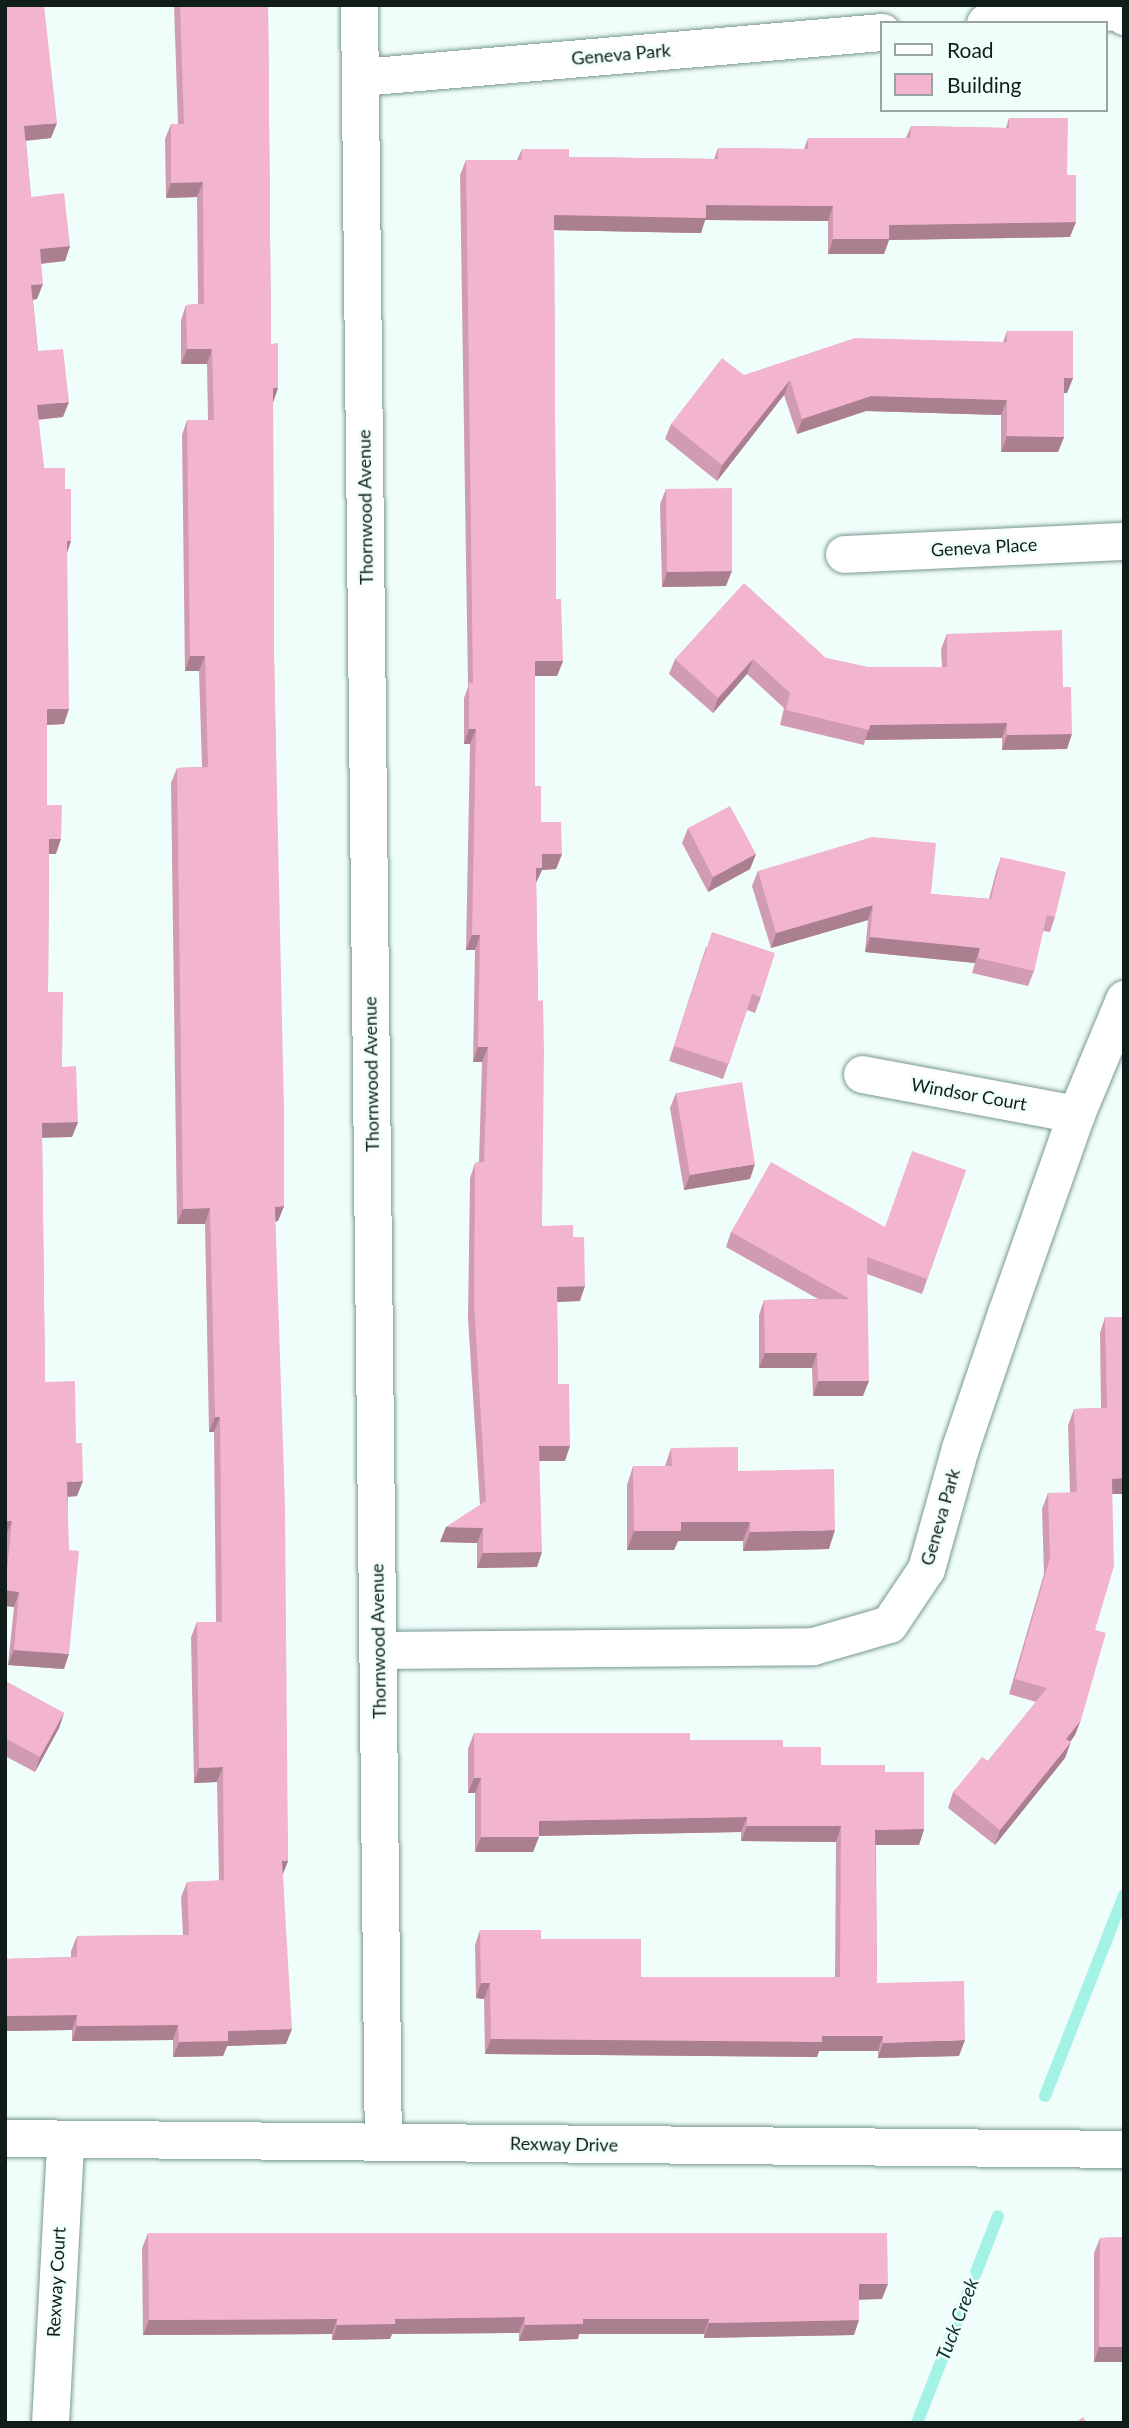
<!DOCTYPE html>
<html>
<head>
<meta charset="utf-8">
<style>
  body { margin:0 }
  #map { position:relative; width:1129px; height:2428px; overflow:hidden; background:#f0fefb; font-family:Lato,sans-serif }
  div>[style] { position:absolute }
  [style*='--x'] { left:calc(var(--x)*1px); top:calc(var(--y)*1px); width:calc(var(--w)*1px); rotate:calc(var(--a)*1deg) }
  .stream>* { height:12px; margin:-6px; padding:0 6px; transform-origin:6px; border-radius:6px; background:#a4f2e5 }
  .roads { filter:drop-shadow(0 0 2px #789892) drop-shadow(0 0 2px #789892) }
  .minor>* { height:37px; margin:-18.5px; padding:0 18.5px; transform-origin:18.5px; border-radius:18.5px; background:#fff }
  .wall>* { inset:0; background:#d19cb1 }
  .shaded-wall>* { inset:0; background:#aa7f90 }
  .building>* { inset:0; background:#f3b5ce }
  span { translate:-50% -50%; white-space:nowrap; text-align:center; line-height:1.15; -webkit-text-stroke:5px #f0fefb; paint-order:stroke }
  .street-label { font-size:18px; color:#111d1b }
  .water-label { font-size:19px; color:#0a312c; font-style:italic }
  .frame { position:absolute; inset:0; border:7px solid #111d1b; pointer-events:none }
  .legend { position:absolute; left:880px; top:21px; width:228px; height:91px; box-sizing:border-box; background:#f0fefb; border:2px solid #97a4a1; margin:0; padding:9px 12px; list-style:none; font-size:21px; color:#111d1b }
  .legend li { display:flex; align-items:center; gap:14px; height:35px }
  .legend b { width:35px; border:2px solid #97a4a1 }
</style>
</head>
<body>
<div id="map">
  <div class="stream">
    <div style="--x:1045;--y:2096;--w:216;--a:-68.5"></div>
    <div style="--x:917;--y:2423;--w:222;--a:-68.6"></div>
  </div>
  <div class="roads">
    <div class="minor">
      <div style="--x:359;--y:5;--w:2137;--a:89.36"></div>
      <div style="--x:985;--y:23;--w:134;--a:-5.2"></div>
      <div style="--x:1118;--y:11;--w:8;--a:40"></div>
      <div style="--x:361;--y:77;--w:523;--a:-4.94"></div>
      <div style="--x:844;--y:554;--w:280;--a:-2.7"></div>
      <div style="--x:862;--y:1074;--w:218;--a:10.6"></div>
      <div style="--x:378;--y:1650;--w:435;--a:-0.5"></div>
      <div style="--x:813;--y:1646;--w:79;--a:-16.1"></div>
      <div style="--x:889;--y:1624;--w:66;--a:-56.1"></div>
      <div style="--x:926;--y:1569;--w:126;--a:-74.3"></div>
      <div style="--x:960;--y:1448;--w:143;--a:-71.2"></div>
      <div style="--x:1006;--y:1313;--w:211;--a:-70.6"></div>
      <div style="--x:1076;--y:1114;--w:125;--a:-67.3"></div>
      <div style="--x:5;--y:2138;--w:1119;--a:0.56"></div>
      <div style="--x:50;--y:2423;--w:281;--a:-86.9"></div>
    </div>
  </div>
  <div class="wall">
    <div style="clip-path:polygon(5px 5px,51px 138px,26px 141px,31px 197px,70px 246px,65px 261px,41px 264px,37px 299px,33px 300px,38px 351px,63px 417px,38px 420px,44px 468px,67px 554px,64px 724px,47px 725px,47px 805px,56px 854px,49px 854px,48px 992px,62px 1067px,78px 1122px,72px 1137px,42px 1137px,45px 1382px,77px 1496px,68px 1497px,64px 1669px,8px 1665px,14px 1607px,5px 1606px,5px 1548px,6px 1536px)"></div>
    <div style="clip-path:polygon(174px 5px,268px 5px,271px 344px,278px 388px,273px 401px,274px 655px,284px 1206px,278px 1221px,275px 1222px,288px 1861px,283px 1874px,286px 2044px,227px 2046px,223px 2056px,173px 2057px,173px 2040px,72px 2041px,72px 2030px,5px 2031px,5px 1959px,71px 1957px,71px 1951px,77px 1936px,183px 1935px,181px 1897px,187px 1882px,219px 1881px,217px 1782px,194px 1783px,191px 1637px,197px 1622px,216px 1622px,214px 1432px,209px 1432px,205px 1224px,177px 1224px,171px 783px,177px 768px,202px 767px,199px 671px,185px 671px,182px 435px,187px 420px,208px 420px,207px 364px,181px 364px,181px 320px,186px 305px,198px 304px,197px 197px,166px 198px,165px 139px,171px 124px,178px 124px)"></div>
    <div style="clip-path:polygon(1009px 118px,1067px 175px,1070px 237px,889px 240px,884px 254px,828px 254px,828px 221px,705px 220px,701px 233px,554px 230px,556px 599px,563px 661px,557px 676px,535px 676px,535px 786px,541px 822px,562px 854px,556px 869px,542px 870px,536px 883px,542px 1226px,573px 1237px,580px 1301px,557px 1302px,558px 1384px,565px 1461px,539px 1461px,537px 1567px,477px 1568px,477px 1543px,440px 1542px,446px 1527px,480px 1505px,468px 1319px,470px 1178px,475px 1163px,479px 1162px,482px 1062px,473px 1062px,475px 950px,466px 950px,470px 744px,464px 744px,464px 698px,468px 687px,460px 175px,466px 160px,517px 160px,522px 149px,569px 157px,714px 159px,718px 148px,804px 149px,808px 138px,906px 138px,911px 126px,1006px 128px)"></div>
    <div style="clip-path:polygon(1007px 331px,1073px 378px,1067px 393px,1064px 393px,1064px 437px,1058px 452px,1001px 452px,1001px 415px,866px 411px,797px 434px,784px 395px,717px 481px,665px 439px,671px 424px,744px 375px,1003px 342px)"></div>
    <div style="clip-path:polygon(666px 489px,726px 586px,662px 587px,660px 504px)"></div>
    <div style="clip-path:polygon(947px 634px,1063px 687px,1067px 749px,1002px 750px,1002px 738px,865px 740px,864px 745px,780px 725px,784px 708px,747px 674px,713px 713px,669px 674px,675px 659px,826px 658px,867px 667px,942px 667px,941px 649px)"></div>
    <div style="clip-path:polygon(688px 828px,756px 854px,750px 869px,708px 892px,682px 843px)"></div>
    <div style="clip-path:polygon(1001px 857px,1055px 917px,1050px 932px,1043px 931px,1034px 971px,1028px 986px,972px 973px,975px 963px,865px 952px,868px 920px,771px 948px,752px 886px,758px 871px,931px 894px,989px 899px,996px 872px)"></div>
    <div style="clip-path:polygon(706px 947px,761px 997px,755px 1013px,747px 1010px,723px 1079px,669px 1061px)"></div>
    <div style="clip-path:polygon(676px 1093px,750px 1179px,684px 1190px,670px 1108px)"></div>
    <div style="clip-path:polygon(966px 1170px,922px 1294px,867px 1274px,863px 1396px,813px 1396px,812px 1368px,759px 1368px,759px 1315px,764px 1300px,818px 1299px,726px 1247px,731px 1232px,885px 1227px)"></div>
    <div style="clip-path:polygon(1105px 1317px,1124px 1317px,1124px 1494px,1112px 1494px,1095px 1630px,1075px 1735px,1070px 1742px,1065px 1758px,995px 1845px,948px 1808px,953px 1792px,988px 1761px,1036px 1702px,1009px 1694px,1044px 1574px,1042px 1509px,1048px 1493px,1070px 1493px,1068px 1425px,1074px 1409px,1101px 1408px,1100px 1333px)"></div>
    <div style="clip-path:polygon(671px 1448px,738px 1471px,829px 1549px,743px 1551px,743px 1541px,678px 1541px,674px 1550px,627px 1550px,627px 1485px,633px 1466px,665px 1466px)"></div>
    <div style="clip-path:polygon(5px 1681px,64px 1713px,59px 1728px,35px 1772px,5px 1756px)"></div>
    <div style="clip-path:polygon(474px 1733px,690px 1740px,783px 1747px,821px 1765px,885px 1772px,924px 1829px,919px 1845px,876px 1845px,877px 1983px,959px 2056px,878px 2058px,878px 2051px,819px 2051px,817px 2057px,485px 2054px,484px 1999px,476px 1998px,475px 1945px,480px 1930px,541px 1939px,641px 1977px,835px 1977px,836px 1842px,741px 1841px,741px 1832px,539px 1836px,533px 1852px,475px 1852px,475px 1793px,468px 1793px,468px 1749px)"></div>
    <div style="clip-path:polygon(148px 2233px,882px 2299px,859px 2299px,854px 2335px,704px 2338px,704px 2334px,579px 2334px,578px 2339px,519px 2341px,519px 2333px,392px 2334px,390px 2339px,332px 2340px,332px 2334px,143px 2335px,142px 2248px)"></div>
    <div style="clip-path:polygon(1124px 2237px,1124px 2362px,1094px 2362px,1094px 2253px,1100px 2238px)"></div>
  </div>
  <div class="shaded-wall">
    <div style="clip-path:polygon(57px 123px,51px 138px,19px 141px,24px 126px)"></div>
    <div style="clip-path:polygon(203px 182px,197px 197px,166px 198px,171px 183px)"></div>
    <div style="clip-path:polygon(706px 205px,833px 206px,828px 221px,705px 220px,701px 233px,548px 230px,554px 215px)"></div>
    <div style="clip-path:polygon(1076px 222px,1070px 237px,889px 240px,884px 254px,828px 254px,833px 239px,889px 225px)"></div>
    <div style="clip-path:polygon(70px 246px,65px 261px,34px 264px,40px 249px)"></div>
    <div style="clip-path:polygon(43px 284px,37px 299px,25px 300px,31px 285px)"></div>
    <div style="clip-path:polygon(187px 349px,212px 349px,207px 364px,181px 364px)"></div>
    <div style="clip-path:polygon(1064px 378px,1073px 378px,1067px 393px,1058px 393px)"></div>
    <div style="clip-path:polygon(790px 380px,784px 395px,717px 481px,722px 465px)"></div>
    <div style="clip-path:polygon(273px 388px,278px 388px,273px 403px)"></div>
    <div style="clip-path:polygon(871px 396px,1007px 400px,1001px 415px,866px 411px,797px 434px,802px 419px)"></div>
    <div style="clip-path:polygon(69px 402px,63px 417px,31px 420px,37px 405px)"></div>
    <div style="clip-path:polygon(1007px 436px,1064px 437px,1058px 452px,1001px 452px)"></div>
    <div style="clip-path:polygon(67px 541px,71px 541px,66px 556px)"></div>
    <div style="clip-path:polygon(732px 571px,726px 586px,662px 587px,667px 572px)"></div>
    <div style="clip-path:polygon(190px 656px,205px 656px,199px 671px,185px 671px)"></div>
    <div style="clip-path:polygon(753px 659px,747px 674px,713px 713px,718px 698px)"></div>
    <div style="clip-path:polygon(535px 661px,563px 661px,557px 676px,529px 676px)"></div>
    <div style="clip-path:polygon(47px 709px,69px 709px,64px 724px,42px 725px)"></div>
    <div style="clip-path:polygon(1007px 723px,1002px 738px,865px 740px,870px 725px)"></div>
    <div style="clip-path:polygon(469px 729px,476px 729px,470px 744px,464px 744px)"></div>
    <div style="clip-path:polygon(1072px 734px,1067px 749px,1002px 750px,1007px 735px)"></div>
    <div style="clip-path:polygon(49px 839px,61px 839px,56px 854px,43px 854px)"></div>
    <div style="clip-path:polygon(542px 854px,562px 854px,556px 869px,542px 870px,536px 883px,531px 883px)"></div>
    <div style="clip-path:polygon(756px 854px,750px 869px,708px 892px,713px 877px)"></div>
    <div style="clip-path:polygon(873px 905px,868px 920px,771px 948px,776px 933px)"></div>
    <div style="clip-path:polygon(472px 935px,480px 935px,475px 950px,466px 950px)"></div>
    <div style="clip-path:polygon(870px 937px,980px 948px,975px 963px,865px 952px)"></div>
    <div style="clip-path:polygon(478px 1047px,488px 1047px,482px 1062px,473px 1062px)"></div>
    <div style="clip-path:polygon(78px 1122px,72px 1137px,37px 1138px,42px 1123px)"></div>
    <div style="clip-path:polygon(755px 1164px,750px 1179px,684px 1190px,690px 1175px)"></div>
    <div style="clip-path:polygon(284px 1206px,278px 1221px,269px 1222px,275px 1207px)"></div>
    <div style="clip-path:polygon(210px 1208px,205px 1224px,177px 1224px,183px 1209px)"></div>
    <div style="clip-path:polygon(585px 1286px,580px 1301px,552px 1302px,557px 1287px)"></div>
    <div style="clip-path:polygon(765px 1353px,817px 1353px,812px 1368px,759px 1368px)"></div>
    <div style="clip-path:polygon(818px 1381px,869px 1381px,863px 1396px,813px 1396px)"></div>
    <div style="clip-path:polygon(215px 1417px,220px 1417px,214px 1432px,209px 1432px)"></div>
    <div style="clip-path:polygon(539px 1446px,570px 1446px,565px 1461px,533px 1461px)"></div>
    <div style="clip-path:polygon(1124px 1478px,1124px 1494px,1106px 1494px,1112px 1479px)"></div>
    <div style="clip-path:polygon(83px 1481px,77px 1496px,62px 1497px,67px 1482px)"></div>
    <div style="clip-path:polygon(5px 1521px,12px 1521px,6px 1536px,5px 1536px)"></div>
    <div style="clip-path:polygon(681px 1522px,750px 1522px,743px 1541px,678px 1541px,674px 1550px,627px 1550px,634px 1531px)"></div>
    <div style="clip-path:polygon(446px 1527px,483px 1528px,477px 1543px,440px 1542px)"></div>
    <div style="clip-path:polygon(835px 1530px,829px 1549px,743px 1551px,750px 1532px)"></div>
    <div style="clip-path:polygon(542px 1552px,537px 1567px,477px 1568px,483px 1553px)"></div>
    <div style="clip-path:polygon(5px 1590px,19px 1592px,14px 1607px,5px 1606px)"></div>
    <div style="clip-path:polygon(14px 1650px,69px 1654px,64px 1669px,8px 1665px)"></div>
    <div style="clip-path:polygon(64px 1713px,59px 1728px,35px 1772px,40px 1757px)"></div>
    <div style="clip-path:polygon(1081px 1720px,1075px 1735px,1061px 1754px,1066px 1739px)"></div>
    <div style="clip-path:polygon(1071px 1742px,1065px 1758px,995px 1845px,1000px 1830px)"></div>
    <div style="clip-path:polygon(223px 1767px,217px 1782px,194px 1783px,199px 1768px)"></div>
    <div style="clip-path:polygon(474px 1778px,481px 1778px,475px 1793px,468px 1793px)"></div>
    <div style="clip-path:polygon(747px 1817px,741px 1832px,533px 1836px,539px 1821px)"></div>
    <div style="clip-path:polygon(747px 1826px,841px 1826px,836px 1842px,741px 1841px)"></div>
    <div style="clip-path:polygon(924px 1829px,919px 1845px,870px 1845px,875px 1830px)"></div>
    <div style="clip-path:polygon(481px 1837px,539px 1837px,533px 1852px,475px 1852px)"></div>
    <div style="clip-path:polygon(282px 1861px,288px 1861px,282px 1876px)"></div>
    <div style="clip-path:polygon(481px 1983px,490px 1983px,484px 1999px,476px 1998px)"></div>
    <div style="clip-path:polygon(77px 2015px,72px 2030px,5px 2031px,5px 2016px)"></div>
    <div style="clip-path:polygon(178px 2025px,173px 2040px,72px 2041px,77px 2026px)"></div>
    <div style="clip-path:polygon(292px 2029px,286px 2044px,227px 2046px,223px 2056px,173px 2057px,179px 2042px,228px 2031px)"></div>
    <div style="clip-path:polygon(822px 2036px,883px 2036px,878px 2051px,819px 2051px,817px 2057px,485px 2054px,491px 2039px)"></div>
    <div style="clip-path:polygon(965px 2040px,959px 2056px,878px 2058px,883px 2043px)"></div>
    <div style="clip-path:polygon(859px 2284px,888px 2284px,882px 2299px,854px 2300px)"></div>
    <div style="clip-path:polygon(525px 2317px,519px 2333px,392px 2334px,390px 2339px,332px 2340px,337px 2325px,395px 2319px)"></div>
    <div style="clip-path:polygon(337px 2319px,332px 2334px,143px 2335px,149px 2320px)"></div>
    <div style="clip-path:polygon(583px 2319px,709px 2319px,704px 2334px,579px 2334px,578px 2339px,519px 2341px,525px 2325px)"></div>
    <div style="clip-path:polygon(859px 2320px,854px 2335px,704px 2338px,709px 2323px)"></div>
    <div style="clip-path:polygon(1099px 2347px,1124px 2347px,1124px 2362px,1094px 2362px)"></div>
  </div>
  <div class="building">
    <div style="clip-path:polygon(5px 5px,44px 5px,57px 123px,24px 126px,31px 197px,64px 193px,70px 246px,40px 249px,43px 284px,31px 285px,38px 351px,63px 349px,69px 402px,37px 405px,44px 468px,65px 468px,65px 489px,71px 489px,71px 541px,67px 541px,69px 709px,47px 709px,47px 805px,62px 805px,61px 839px,49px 839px,48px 992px,63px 992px,62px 1067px,76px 1066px,78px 1122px,42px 1123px,45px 1382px,75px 1381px,76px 1443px,82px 1443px,83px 1481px,67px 1482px,69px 1550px,79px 1551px,69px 1654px,14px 1650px,19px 1592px,5px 1590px,12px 1521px,5px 1521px)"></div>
    <div style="clip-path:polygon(180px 5px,268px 5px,271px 344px,278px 343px,278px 388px,273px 388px,274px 655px,284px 1112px,284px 1206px,275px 1207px,285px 1506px,288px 1861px,282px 1861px,292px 2029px,228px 2031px,228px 2041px,179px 2042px,178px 2025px,77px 2026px,77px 2015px,5px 2016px,5px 1959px,77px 1957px,77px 1936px,189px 1935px,187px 1882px,224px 1880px,223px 1767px,199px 1768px,197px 1622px,222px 1622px,220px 1417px,215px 1417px,210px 1208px,183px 1209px,177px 768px,208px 767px,205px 656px,190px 656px,187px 420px,214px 420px,212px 349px,187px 349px,186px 305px,204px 304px,203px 182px,171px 183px,171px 124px,184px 124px)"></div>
    <div style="clip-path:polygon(1009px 118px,1068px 118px,1067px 175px,1076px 175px,1076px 222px,889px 225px,889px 239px,833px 239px,833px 206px,706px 205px,706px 218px,554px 215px,556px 599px,561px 599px,563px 661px,535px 661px,535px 786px,541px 786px,541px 822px,561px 822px,562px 854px,542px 854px,542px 868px,536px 868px,538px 1001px,543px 1000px,544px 1051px,542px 1226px,573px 1225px,573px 1237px,584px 1237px,585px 1286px,557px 1287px,558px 1384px,569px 1384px,570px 1446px,539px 1446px,542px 1552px,483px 1553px,483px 1528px,446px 1527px,486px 1501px,474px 1304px,475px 1163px,484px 1162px,488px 1047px,478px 1047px,480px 935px,472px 935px,476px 729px,469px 729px,469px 683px,473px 683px,466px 160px,521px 160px,522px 149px,569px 149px,569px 157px,718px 159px,718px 148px,808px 149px,808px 138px,910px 138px,911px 126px,1009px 128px)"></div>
    <div style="clip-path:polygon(1007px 331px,1073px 331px,1073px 378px,1064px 378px,1064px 437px,1007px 436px,1007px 400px,871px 396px,802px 419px,790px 380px,722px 465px,671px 424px,722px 358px,744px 375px,855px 338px,1007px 342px)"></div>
    <div style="clip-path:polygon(732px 488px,732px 571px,667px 572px,666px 489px)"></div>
    <div style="clip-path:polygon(744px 583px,826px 658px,867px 667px,947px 667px,947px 634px,1062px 630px,1063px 687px,1071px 687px,1072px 734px,1007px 735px,1007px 723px,870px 725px,869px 730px,786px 710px,790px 693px,753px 659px,718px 698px,675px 659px)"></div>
    <div style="clip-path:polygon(730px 806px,756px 854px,713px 877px,688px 828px)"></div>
    <div style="clip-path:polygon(872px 837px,936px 843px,931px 894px,991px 899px,1001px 857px,1066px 872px,1055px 917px,1047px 915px,1034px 971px,978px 958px,980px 948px,870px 937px,873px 905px,776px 933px,758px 871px)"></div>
    <div style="clip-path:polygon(712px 932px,775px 953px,761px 997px,752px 994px,729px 1064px,674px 1046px)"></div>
    <div style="clip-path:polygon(742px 1082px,755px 1164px,690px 1175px,676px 1093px)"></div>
    <div style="clip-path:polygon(912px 1151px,966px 1170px,927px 1279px,867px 1257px,869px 1381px,818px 1381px,817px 1353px,765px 1353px,764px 1300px,850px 1299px,731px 1232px,771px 1162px,885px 1227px)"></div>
    <div style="clip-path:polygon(1105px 1317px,1124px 1317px,1124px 1478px,1112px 1479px,1114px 1566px,1095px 1630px,1106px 1633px,1081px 1720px,1066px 1739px,1071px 1742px,1000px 1830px,953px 1792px,982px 1757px,988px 1761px,1047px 1688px,1015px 1679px,1050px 1558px,1048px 1493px,1077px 1492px,1074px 1409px,1107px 1408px)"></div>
    <div style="clip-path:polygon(738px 1447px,738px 1471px,834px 1469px,835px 1530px,750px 1532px,750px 1522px,681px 1522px,681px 1531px,634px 1531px,633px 1466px,672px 1466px,671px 1448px)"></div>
    <div style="clip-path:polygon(5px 1681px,64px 1713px,40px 1757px,5px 1738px)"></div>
    <div style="clip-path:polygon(474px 1733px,690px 1733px,690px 1740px,783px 1740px,783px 1747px,821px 1747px,821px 1765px,885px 1765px,885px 1772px,924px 1772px,924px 1829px,875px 1830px,877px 1983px,964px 1981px,965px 2040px,883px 2043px,883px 2036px,822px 2036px,822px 2042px,491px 2039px,490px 1983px,481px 1983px,480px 1930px,541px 1930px,541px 1939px,641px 1939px,641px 1977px,840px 1977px,841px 1826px,747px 1826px,747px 1817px,539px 1821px,539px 1837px,481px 1837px,481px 1778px,474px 1778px)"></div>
    <div style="clip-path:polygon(148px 2233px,887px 2233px,888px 2284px,859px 2284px,859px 2320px,709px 2323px,709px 2319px,583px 2319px,583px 2324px,525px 2325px,525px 2317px,395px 2319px,395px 2324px,337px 2325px,337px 2319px,149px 2320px)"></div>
    <div style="clip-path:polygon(1124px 2237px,1124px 2347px,1099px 2347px,1100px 2238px)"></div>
    <div style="clip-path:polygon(1083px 2417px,1087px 2423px,1075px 2423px)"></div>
  </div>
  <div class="street-label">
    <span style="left:621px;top:54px;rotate:-5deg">Geneva Park</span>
    <span style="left:365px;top:507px;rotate:-91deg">Thornwood Avenue</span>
    <span style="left:984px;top:547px;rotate:-3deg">Geneva Place</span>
    <span style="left:371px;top:1074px;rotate:-91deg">Thornwood Avenue</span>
    <span style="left:969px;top:1094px;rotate:10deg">Windsor Court</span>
    <span style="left:940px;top:1517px;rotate:-74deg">Geneva Park</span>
    <span style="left:378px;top:1641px;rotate:-91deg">Thornwood Avenue</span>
    <span style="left:564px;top:2144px;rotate:1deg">Rexway Drive</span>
    <span style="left:56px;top:2282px;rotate:-87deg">Rexway Court</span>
  </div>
  <div class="water-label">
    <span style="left:957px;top:2319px;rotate:-69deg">Tuck Creek</span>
  </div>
  <div class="frame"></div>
  <ul class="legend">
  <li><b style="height:9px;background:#fff"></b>Road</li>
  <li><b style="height:19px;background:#f3b5ce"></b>Building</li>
  </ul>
</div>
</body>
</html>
